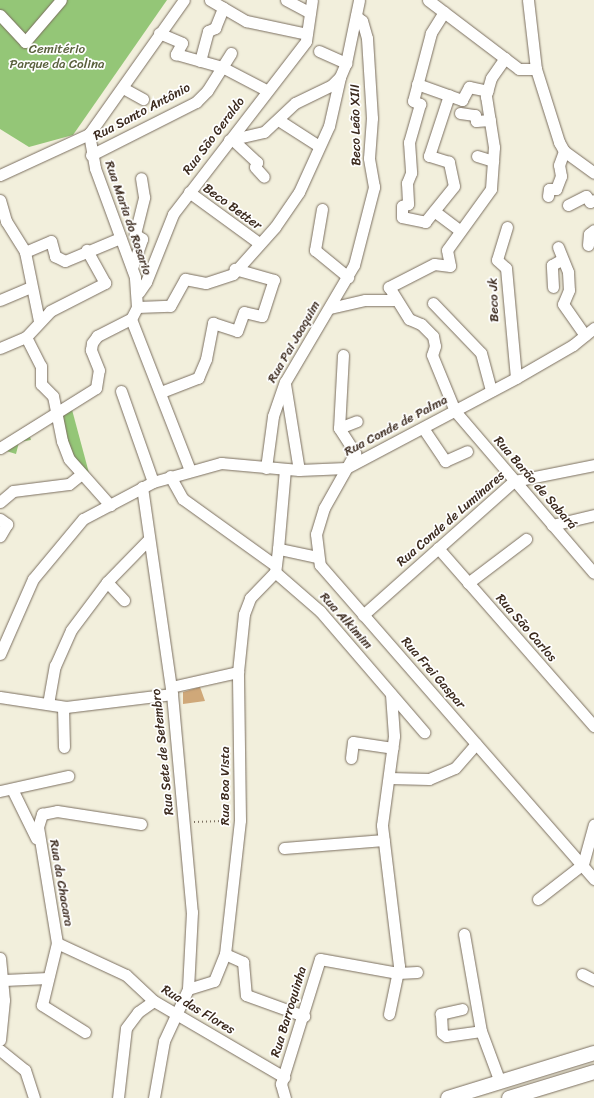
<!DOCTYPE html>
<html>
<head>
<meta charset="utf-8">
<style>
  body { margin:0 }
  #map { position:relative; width:594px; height:1098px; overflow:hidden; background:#f2efdc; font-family:Sriracha,sans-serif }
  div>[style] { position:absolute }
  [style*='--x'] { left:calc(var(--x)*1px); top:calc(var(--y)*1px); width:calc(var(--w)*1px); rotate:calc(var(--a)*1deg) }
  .green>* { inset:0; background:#94c677 }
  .building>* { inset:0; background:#cfa879 }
  .path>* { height:1.5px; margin-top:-0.75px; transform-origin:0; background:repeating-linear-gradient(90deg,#7b6f60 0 1px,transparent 0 4px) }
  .roads { filter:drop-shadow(0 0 1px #7b6f60) drop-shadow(0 0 1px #7b6f60) }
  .minor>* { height:11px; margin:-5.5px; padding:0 5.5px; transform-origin:5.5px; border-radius:5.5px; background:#fff }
  .major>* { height:14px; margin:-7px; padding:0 7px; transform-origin:7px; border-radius:7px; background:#fff }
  span { translate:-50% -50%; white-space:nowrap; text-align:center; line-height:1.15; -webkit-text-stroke:3.5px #fff; paint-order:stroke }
  .park-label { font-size:13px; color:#5a613d }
  .street-label { font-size:13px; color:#3b2a1e }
</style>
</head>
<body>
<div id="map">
  <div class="green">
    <div style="clip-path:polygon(0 0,167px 0,73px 135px,29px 147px,0 129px)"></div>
    <div style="clip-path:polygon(71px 406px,89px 473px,79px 466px,66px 440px,60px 410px)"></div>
    <div style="clip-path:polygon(28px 430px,31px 440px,19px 442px,16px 454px,3px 450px)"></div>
  </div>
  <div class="building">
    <div style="clip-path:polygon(200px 687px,205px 701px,183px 704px,183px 692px)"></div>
  </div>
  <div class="path">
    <div style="--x:194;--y:822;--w:36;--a:-2"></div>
  </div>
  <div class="roads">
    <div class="minor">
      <div style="--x:210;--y:0;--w:42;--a:30.3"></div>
      <div style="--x:246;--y:21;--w:62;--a:12"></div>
      <div style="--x:286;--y:0;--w:27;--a:28"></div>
      <div style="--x:428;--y:0;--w:114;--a:37.2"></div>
      <div style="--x:519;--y:69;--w:17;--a:0"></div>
      <div style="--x:528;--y:0;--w:69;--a:83.4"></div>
      <div style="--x:536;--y:69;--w:77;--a:72.5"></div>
      <div style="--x:559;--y:142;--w:10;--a:61"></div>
      <div style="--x:564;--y:151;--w:37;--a:36"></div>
      <div style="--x:444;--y:12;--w:25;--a:122"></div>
      <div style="--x:431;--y:33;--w:70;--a:104.8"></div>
      <div style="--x:413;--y:101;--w:8;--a:23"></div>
      <div style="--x:420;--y:104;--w:40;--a:106"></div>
      <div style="--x:409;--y:142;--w:31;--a:86"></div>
      <div style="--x:411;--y:173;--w:11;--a:112"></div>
      <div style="--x:407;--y:183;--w:21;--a:87"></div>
      <div style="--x:408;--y:204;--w:6;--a:162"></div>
      <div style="--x:402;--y:206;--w:11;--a:90"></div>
      <div style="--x:402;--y:217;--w:24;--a:12"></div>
      <div style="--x:425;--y:222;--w:46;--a:-51.1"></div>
      <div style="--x:454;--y:186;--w:25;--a:-102"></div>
      <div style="--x:449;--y:162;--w:21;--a:-163"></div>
      <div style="--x:429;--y:156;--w:64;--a:-71.8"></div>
      <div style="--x:0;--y:15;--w:37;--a:47"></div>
      <div style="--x:25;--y:42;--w:55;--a:-49.4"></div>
      <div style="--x:159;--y:33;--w:25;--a:23"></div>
      <div style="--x:182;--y:43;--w:13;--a:119"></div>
      <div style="--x:176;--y:54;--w:48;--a:15.8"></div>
      <div style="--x:222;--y:67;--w:50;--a:27.6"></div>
      <div style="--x:319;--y:51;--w:30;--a:24"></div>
      <div style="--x:505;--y:58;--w:24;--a:125"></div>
      <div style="--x:491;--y:78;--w:19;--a:106"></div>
      <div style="--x:486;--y:96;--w:52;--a:81.1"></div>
      <div style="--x:494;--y:147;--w:42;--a:94.1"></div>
      <div style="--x:491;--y:189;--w:75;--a:125.8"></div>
      <div style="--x:447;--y:250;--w:16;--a:79"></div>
      <div style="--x:450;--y:266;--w:16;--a:-173"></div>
      <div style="--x:434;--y:264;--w:51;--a:152.9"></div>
      <div style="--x:389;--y:287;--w:38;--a:58"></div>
      <div style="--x:409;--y:319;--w:13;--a:23"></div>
      <div style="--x:421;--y:324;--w:17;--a:45"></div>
      <div style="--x:433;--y:336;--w:10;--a:79"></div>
      <div style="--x:435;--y:346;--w:9;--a:108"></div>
      <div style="--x:432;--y:355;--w:61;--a:67.7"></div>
      <div style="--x:455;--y:411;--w:213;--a:49.4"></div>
      <div style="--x:200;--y:61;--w:31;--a:-75"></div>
      <div style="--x:208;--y:31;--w:8;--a:-23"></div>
      <div style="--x:215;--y:28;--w:22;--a:-68"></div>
      <div style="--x:417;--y:84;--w:48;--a:19.6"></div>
      <div style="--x:462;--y:100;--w:15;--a:-62"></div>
      <div style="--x:469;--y:87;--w:19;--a:12"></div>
      <div style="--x:123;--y:88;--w:23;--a:29"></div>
      <div style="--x:460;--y:113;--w:15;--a:8"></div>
      <div style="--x:475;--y:115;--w:6;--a:81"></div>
      <div style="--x:476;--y:121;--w:14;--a:-4"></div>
      <div style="--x:280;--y:121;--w:46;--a:32.7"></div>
      <div style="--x:229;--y:140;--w:36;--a:-13"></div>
      <div style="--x:264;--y:132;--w:42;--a:-43.1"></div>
      <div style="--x:295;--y:103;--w:41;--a:-25.9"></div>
      <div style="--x:332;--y:85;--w:11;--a:-45"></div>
      <div style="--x:340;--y:77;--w:15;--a:-67"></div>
      <div style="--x:346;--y:63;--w:64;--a:-78.3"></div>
      <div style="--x:233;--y:140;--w:33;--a:43"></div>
      <div style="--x:257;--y:162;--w:5;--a:112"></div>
      <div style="--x:255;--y:167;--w:13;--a:48"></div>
      <div style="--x:91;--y:155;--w:118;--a:-26.8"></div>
      <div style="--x:196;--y:102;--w:16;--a:-45"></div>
      <div style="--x:207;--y:91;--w:45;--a:-57.7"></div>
      <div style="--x:477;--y:156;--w:17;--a:17"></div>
      <div style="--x:0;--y:175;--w:98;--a:-24.7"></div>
      <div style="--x:89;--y:134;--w:164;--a:-54.7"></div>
      <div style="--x:189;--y:192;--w:87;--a:36.1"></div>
      <div style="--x:548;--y:196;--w:7;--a:-82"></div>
      <div style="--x:549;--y:189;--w:7;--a:0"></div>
      <div style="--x:556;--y:189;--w:14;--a:-69"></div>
      <div style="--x:561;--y:176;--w:11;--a:-100"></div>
      <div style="--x:559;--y:165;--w:15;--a:-70"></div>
      <div style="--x:0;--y:200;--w:22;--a:74"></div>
      <div style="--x:6;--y:221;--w:36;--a:58"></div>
      <div style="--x:25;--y:252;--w:70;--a:78.5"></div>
      <div style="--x:568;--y:205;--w:20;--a:-27"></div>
      <div style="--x:586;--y:196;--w:7;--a:56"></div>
      <div style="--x:590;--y:202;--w:4;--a:-27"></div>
      <div style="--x:322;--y:209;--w:42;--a:99.7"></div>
      <div style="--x:315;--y:250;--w:43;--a:39.3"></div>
      <div style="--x:434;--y:211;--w:31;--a:37"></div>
      <div style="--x:507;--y:227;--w:34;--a:107"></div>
      <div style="--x:497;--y:260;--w:12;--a:42"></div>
      <div style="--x:506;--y:268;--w:110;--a:84.8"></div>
      <div style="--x:588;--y:245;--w:11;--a:-85"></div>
      <div style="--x:589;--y:234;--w:6;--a:-39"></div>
      <div style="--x:558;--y:247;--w:27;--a:68"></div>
      <div style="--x:568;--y:272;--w:18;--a:87"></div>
      <div style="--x:569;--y:290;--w:15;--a:113"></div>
      <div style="--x:563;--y:304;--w:38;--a:55"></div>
      <div style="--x:25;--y:252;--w:28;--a:-23"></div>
      <div style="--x:51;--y:241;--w:16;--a:75"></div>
      <div style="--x:55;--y:256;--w:11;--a:27"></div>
      <div style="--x:65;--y:261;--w:60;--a:-22.7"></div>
      <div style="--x:132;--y:268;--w:31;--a:-71"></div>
      <div style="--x:142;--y:239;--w:9;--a:-144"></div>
      <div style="--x:135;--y:234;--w:38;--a:-76"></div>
      <div style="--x:144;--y:197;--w:19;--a:-99"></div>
      <div style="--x:553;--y:287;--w:22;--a:-93"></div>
      <div style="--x:552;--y:265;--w:10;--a:-29"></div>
      <div style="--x:139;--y:292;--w:12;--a:-55"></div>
      <div style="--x:146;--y:282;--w:73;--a:-68.3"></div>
      <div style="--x:173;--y:214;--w:218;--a:-52.4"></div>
      <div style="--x:306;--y:41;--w:41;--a:-81.7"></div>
      <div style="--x:0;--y:300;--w:34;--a:-23"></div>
      <div style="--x:433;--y:303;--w:69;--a:46.2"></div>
      <div style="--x:481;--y:353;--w:39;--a:75"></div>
      <div style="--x:137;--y:307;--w:33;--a:-2"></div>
      <div style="--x:170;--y:306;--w:31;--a:-61"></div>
      <div style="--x:185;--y:279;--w:21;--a:11"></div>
      <div style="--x:206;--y:283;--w:28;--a:-18"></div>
      <div style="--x:233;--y:274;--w:63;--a:-48.2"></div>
      <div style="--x:275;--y:227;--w:42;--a:-55.6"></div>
      <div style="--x:299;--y:192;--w:72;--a:-65.6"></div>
      <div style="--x:329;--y:126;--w:50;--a:-77.3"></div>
      <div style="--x:330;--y:308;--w:36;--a:-13"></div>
      <div style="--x:365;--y:300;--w:29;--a:0"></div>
      <div style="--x:131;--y:319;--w:162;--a:68.7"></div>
      <div style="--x:26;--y:337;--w:33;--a:63"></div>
      <div style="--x:41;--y:366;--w:18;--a:90"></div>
      <div style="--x:41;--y:384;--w:17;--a:45"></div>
      <div style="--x:53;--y:396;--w:46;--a:78.7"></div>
      <div style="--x:62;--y:441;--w:19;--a:69"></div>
      <div style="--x:69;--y:459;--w:62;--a:48.3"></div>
      <div style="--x:26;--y:337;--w:35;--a:-47"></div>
      <div style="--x:50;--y:311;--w:62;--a:-27"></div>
      <div style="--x:105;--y:283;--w:38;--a:-119"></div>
      <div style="--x:0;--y:348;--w:28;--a:-23"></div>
      <div style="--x:343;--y:355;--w:73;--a:93.1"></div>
      <div style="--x:339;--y:428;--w:30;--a:57"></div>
      <div style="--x:355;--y:453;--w:63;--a:119.4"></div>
      <div style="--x:324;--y:508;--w:27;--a:107"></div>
      <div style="--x:316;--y:534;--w:31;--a:83"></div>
      <div style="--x:320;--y:565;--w:417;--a:48.9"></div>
      <div style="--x:285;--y:384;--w:87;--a:80.8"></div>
      <div style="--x:121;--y:391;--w:96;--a:70.6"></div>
      <div style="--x:161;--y:392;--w:40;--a:-21"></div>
      <div style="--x:198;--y:378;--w:21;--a:-67"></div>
      <div style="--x:206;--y:359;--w:37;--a:-79"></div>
      <div style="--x:213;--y:323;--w:25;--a:18"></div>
      <div style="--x:237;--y:331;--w:20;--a:-70"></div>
      <div style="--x:244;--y:312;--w:18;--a:13"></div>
      <div style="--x:262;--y:316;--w:38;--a:-72"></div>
      <div style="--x:274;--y:280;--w:41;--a:-164.2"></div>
      <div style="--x:339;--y:428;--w:19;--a:-21"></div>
      <div style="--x:423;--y:428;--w:40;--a:56"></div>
      <div style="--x:445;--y:461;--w:24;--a:-24"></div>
      <div style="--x:0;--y:448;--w:113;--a:-32"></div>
      <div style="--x:96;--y:388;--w:18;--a:-81"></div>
      <div style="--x:99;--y:370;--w:22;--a:-112"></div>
      <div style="--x:91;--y:350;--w:7;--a:-82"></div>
      <div style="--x:92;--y:343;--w:9;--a:-54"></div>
      <div style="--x:97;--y:336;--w:38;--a:-27"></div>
      <div style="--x:131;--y:319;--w:13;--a:-63"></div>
      <div style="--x:137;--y:307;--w:30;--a:-94"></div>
      <div style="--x:135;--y:277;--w:116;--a:-110.2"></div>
      <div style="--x:95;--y:168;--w:35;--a:-100"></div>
      <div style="--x:266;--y:468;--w:52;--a:-82.3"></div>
      <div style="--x:273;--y:416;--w:36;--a:-71"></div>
      <div style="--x:285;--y:382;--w:136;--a:-59.5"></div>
      <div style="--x:354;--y:265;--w:81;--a:-75.6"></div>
      <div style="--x:374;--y:187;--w:29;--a:-100"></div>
      <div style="--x:369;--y:158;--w:40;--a:-85.7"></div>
      <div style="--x:372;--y:118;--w:80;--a:-93.6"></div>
      <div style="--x:367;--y:38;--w:18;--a:-106"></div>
      <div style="--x:362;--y:21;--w:8;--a:-140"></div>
      <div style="--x:170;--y:476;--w:26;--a:61"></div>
      <div style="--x:183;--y:499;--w:113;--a:35.7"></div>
      <div style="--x:142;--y:487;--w:209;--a:81.8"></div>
      <div style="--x:172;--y:694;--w:219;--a:84.8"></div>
      <div style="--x:192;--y:912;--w:77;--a:93"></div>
      <div style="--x:188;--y:989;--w:57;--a:114.8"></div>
      <div style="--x:164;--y:1041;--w:58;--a:100"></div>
      <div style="--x:0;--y:502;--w:17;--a:-40"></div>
      <div style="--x:13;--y:491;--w:56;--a:-7.1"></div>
      <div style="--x:69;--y:484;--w:14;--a:-39"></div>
      <div style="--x:0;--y:519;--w:9;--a:36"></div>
      <div style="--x:7;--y:524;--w:14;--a:120"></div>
      <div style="--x:552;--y:525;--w:43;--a:-13.4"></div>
      <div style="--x:438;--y:548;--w:237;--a:48.8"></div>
      <div style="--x:278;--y:549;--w:80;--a:-85"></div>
      <div style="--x:317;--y:557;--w:40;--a:-168"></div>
      <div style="--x:278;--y:549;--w:23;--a:97"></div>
      <div style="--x:275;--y:572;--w:60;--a:40.9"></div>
      <div style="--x:320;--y:611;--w:160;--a:49.3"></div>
      <div style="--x:107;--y:582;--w:25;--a:47"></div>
      <div style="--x:468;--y:583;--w:73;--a:-37.2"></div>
      <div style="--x:363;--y:615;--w:202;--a:-41.6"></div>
      <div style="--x:514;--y:481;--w:82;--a:-11.3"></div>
      <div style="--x:0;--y:654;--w:82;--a:-66.3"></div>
      <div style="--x:33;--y:579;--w:78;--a:-50.2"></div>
      <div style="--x:83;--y:519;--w:79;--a:-27.9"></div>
      <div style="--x:153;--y:482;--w:71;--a:-15.6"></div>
      <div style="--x:221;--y:463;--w:78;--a:5.1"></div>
      <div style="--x:299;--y:470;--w:47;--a:-2.4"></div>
      <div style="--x:346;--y:468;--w:192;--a:-27.9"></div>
      <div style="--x:516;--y:378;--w:66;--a:-30.1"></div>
      <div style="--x:573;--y:345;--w:27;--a:-39"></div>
      <div style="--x:171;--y:687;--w:69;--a:-12.6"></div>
      <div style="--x:0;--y:697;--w:67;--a:8.6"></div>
      <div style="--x:66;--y:707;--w:107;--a:-7"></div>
      <div style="--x:48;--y:704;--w:39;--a:-80"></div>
      <div style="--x:55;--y:666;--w:39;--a:-66"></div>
      <div style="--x:71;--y:630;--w:60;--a:-53.1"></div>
      <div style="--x:107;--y:582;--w:59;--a:-45.7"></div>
      <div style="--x:63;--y:707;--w:40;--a:88.6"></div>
      <div style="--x:351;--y:758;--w:16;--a:-83"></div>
      <div style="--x:353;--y:742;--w:40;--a:8.5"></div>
      <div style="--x:389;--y:778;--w:40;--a:1.4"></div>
      <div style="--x:429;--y:779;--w:28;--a:-23"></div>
      <div style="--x:455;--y:768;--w:32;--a:-49"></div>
      <div style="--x:12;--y:789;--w:55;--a:63.9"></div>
      <div style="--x:0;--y:791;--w:70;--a:-12.4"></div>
      <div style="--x:284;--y:848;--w:100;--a:-4.6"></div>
      <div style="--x:538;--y:899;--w:57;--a:-37.9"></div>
      <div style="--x:583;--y:864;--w:41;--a:-74.6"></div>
      <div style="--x:464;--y:934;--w:98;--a:80.1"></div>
      <div style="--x:481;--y:1031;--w:54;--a:69.6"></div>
      <div style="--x:57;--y:943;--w:76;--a:24.9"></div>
      <div style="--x:126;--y:975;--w:38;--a:43"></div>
      <div style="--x:154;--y:1001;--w:151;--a:30.3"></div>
      <div style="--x:225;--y:954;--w:20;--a:24"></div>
      <div style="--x:243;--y:962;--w:33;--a:85"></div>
      <div style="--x:246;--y:995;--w:62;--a:19.9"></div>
      <div style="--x:0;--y:958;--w:42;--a:84.6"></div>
      <div style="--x:4;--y:1000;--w:40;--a:95.7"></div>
      <div style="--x:582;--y:974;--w:13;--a:27"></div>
      <div style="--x:4;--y:980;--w:44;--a:-2.6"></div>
      <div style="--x:188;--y:989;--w:27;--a:-17"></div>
      <div style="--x:214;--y:981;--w:29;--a:-68"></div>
      <div style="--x:225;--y:954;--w:135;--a:-83.6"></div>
      <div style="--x:240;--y:820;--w:148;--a:-90.8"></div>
      <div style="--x:238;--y:672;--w:58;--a:-84.1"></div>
      <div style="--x:244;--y:614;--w:17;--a:-69"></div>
      <div style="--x:250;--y:598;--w:36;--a:-46"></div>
      <div style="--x:462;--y:1009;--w:22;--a:167"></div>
      <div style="--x:441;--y:1014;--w:19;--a:87"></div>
      <div style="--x:442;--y:1033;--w:5;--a:37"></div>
      <div style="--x:446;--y:1036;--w:35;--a:-8"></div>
      <div style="--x:389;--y:1014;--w:49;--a:-78.2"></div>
      <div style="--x:399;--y:966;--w:142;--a:-96.9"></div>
      <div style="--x:382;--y:825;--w:90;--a:-82.3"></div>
      <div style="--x:394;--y:736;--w:42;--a:-94.1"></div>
      <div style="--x:85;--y:1032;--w:51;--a:-147.9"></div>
      <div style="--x:42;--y:1005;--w:64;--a:-76.4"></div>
      <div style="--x:57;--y:943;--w:118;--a:-99.3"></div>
      <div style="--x:38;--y:827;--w:14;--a:-73"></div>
      <div style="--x:42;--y:814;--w:15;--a:-11"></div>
      <div style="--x:57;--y:811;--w:85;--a:8.8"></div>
      <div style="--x:0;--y:1050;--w:32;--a:39"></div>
      <div style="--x:25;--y:1070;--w:29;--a:72"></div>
      <div style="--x:118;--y:1098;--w:70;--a:-83.5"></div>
      <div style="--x:126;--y:1028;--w:20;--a:-53"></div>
      <div style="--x:138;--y:1012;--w:19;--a:-35"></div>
      <div style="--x:285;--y:1098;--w:15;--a:-106"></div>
      <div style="--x:281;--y:1084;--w:131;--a:-72.7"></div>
      <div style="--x:320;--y:959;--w:79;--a:10.2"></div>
      <div style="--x:398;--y:973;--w:19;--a:-3"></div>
    </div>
    <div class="major">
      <div style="--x:448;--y:1098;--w:153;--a:-17.1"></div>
      <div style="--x:509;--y:1098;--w:89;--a:-17"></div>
    </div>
  </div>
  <div class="park-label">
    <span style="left:57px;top:57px">Cemitério<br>Parque da Colina</span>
  </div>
  <div class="street-label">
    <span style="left:142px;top:112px;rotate:-28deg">Rua Santo Antônio</span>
    <span style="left:356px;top:125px;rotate:-91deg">Beco Leão XIII</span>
    <span style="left:214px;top:136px;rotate:-53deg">Rua São Geraldo</span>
    <span style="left:232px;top:207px;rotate:36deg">Beco Better</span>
    <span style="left:128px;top:218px;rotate:71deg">Rua Maria do Rosario</span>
    <span style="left:494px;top:300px;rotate:-92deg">Beco Jk</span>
    <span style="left:294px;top:342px;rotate:-60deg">Rua Pai Joaquim</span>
    <span style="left:396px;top:426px;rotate:-28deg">Rua Conde de Palma</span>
    <span style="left:535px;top:483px;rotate:49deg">Rua Barão de Sabará</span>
    <span style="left:451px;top:519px;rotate:-41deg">Rua Conde de Luminares</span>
    <span style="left:346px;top:621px;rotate:48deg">Rua Alkimim</span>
    <span style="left:526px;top:628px;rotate:49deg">Rua São Carlos</span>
    <span style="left:433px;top:673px;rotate:49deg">Rua Frei Gaspar</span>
    <span style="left:163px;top:752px;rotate:-96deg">Rua Sete de Setembro</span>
    <span style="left:225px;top:786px;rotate:-90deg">Rua Boa Vista</span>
    <span style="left:61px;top:883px;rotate:80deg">Rua da Chacara</span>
    <span style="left:198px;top:1010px;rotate:31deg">Rua das Flores</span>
    <span style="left:289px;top:1012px;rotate:-73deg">Rua Barroquinha</span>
  </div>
</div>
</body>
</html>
